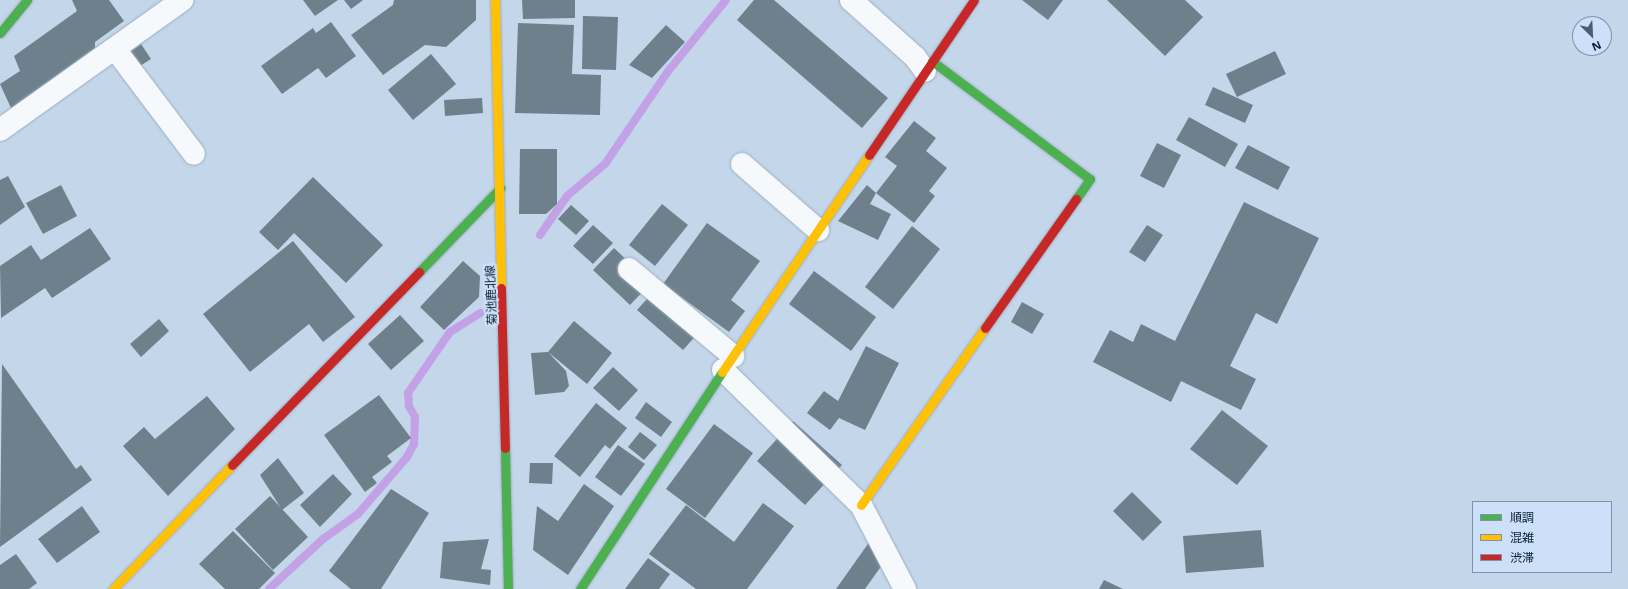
<!DOCTYPE html>
<html>
<head>
<meta charset="utf-8">
<style>
  body { margin:0 }
  #map { position:relative; width:1628px; height:589px; overflow:hidden; background:#c4d6ea; font-family:"Open Sans","Noto Sans JP",sans-serif }
  div>[style] { position:absolute }
  [style*='--x'] { left:calc(var(--x)*1px); top:calc(var(--y)*1px); width:calc(var(--w)*1px); rotate:calc(var(--a)*1deg) }
  .stream>* { height:8px; margin:-4px; padding:0 4px; transform-origin:4px; border-radius:4px; background:#c2a1e6 }
  .building>* { inset:0; background:#6e808c }
  .roads { filter:drop-shadow(0 0 1px #9caec1) drop-shadow(0 0 1px #9caec1) }
  .street>* { height:22px; margin:-11px; padding:0 11px; transform-origin:11px; border-radius:11px; background:#f6f9fc }
  .fast>* { height:9px; margin:-4.5px; padding:0 4.5px; transform-origin:4.5px; border-radius:4.5px; background:#4caf50 }
  .slow>* { height:9px; margin:-4.5px; padding:0 4.5px; transform-origin:4.5px; border-radius:4.5px; background:#ffc107 }
  .jam>* { height:9px; margin:-4.5px; padding:0 4.5px; transform-origin:4.5px; border-radius:4.5px; background:#c62828 }
  span { translate:-50% -50%; white-space:nowrap; text-align:center; line-height:1.15; -webkit-text-stroke:4px #cce1f9; paint-order:stroke }
  .street-label { font-size:12px; color:#081e33 }
  .legend { position:absolute; left:1472px; top:501px; width:140px; height:72px; box-sizing:border-box; background:#cce1f9; border:1px solid #7e93aa; margin:0; padding:5px 7px; list-style:none; font-size:12px; color:#081e33 }
  .legend li { display:flex; align-items:center; gap:8px; height:20px }
  .legend b { width:20px; border:1px solid #7e93aa }
  .north { position:absolute; left:1572px; top:16px; width:40px; height:40px; box-sizing:border-box; background:#cce1f9; border:1px solid #7e93aa; border-radius:50%; rotate:156deg; font-size:11px; font-weight:700; line-height:16px; text-align:center; color:#081e33 }
  .north::after { content:''; display:block; margin:auto; width:14px; height:18px; background:#4a5e73; clip-path:polygon(50% 0,100% 100%,50% 72%,0 100%) }
</style>
</head>
<body>
<div id="map">
  <div class="stream">
    <div style="--x:540;--y:235;--w:47;--a:-55.3"></div>
    <div style="--x:567;--y:196;--w:50;--a:-40.1"></div>
    <div style="--x:605;--y:164;--w:114;--a:-55.8"></div>
    <div style="--x:669;--y:70;--w:90;--a:-50.8"></div>
    <div style="--x:269;--y:589;--w:74;--a:-42.8"></div>
    <div style="--x:323;--y:539;--w:43;--a:-35.5"></div>
    <div style="--x:358;--y:514;--w:75;--a:-49.3"></div>
    <div style="--x:407;--y:457;--w:15;--a:-62"></div>
    <div style="--x:414;--y:444;--w:27;--a:-88"></div>
    <div style="--x:415;--y:417;--w:13;--a:-119"></div>
    <div style="--x:409;--y:406;--w:13;--a:-94"></div>
    <div style="--x:408;--y:393;--w:74;--a:-55.5"></div>
    <div style="--x:450;--y:332;--w:36;--a:-32"></div>
  </div>
  <div class="building">
    <div style="clip-path:polygon(72px 0,109px 0,124px 21px,95px 42px,95px 48px,11px 108px,0 84px,20px 71px,14px 56px,77px 11px)"></div>
    <div style="clip-path:polygon(303px 0,338px 0,315px 16px)"></div>
    <div style="clip-path:polygon(344px 0,363px 0,351px 9px)"></div>
    <div style="clip-path:polygon(394px 0,476px 0,476px 20px,446px 47px,425px 45px,383px 75px,351px 35px,393px 5px)"></div>
    <div style="clip-path:polygon(522px 0,575px 0,575px 18px,523px 19px)"></div>
    <div style="clip-path:polygon(754px 0,774px 0,888px 98px,862px 128px,737px 20px)"></div>
    <div style="clip-path:polygon(1022px 0,1063px 0,1048px 20px)"></div>
    <div style="clip-path:polygon(1107px 0,1185px 0,1203px 17px,1165px 56px)"></div>
    <div style="clip-path:polygon(583px 16px,618px 17px,616px 70px,582px 69px)"></div>
    <div style="clip-path:polygon(331px 22px,356px 56px,326px 78px,318px 68px,282px 94px,261px 66px,313px 28px,316px 33px)"></div>
    <div style="clip-path:polygon(518px 23px,574px 25px,572px 74px,601px 75px,600px 115px,515px 113px)"></div>
    <div style="clip-path:polygon(666px 25px,685px 42px,652px 78px,629px 65px)"></div>
    <div style="clip-path:polygon(141px 44px,151px 59px,140px 66px,130px 52px)"></div>
    <div style="clip-path:polygon(1275px 51px,1286px 74px,1237px 97px,1226px 74px)"></div>
    <div style="clip-path:polygon(431px 54px,456px 84px,413px 120px,388px 90px)"></div>
    <div style="clip-path:polygon(1213px 87px,1253px 105px,1245px 123px,1205px 105px)"></div>
    <div style="clip-path:polygon(482px 98px,483px 113px,445px 116px,444px 100px)"></div>
    <div style="clip-path:polygon(1189px 117px,1238px 144px,1225px 167px,1176px 140px)"></div>
    <div style="clip-path:polygon(914px 121px,936px 138px,926px 151px,947px 168px,929px 191px,935px 196px,914px 223px,876px 193px,870px 204px,891px 214px,878px 240px,838px 221px,867px 185px,876px 193px,897px 166px,885px 157px)"></div>
    <div style="clip-path:polygon(1157px 143px,1181px 155px,1164px 188px,1140px 176px)"></div>
    <div style="clip-path:polygon(1248px 145px,1290px 167px,1278px 190px,1235px 168px)"></div>
    <div style="clip-path:polygon(520px 149px,557px 149px,557px 204px,546px 214px,519px 214px)"></div>
    <div style="clip-path:polygon(8px 176px,25px 207px,0 225px,0 180px)"></div>
    <div style="clip-path:polygon(313px 177px,383px 245px,346px 283px,294px 233px,278px 250px,259px 232px)"></div>
    <div style="clip-path:polygon(61px 185px,77px 216px,43px 234px,26px 203px)"></div>
    <div style="clip-path:polygon(1244px 202px,1319px 238px,1277px 324px,1256px 313px,1230px 366px,1256px 379px,1241px 410px,1181px 381px,1171px 402px,1093px 362px,1110px 330px,1133px 342px,1141px 324px,1175px 341px)"></div>
    <div style="clip-path:polygon(662px 204px,688px 225px,655px 266px,629px 245px)"></div>
    <div style="clip-path:polygon(571px 205px,589px 221px,576px 235px,558px 219px)"></div>
    <div style="clip-path:polygon(707px 223px,760px 261px,731px 300px,745px 311px,729px 332px,663px 284px)"></div>
    <div style="clip-path:polygon(593px 225px,613px 243px,593px 264px,573px 246px)"></div>
    <div style="clip-path:polygon(1147px 225px,1163px 235px,1145px 262px,1129px 252px)"></div>
    <div style="clip-path:polygon(912px 226px,940px 249px,893px 309px,865px 287px)"></div>
    <div style="clip-path:polygon(90px 228px,111px 259px,52px 298px,45px 288px,1px 318px,0 266px,31px 245px,41px 260px)"></div>
    <div style="clip-path:polygon(293px 241px,355px 317px,323px 342px,309px 324px,250px 372px,203px 314px)"></div>
    <div style="clip-path:polygon(614px 248px,651px 283px,630px 305px,593px 270px)"></div>
    <div style="clip-path:polygon(463px 261px,480px 276px,479px 297px,444px 330px,420px 307px)"></div>
    <div style="clip-path:polygon(814px 271px,876px 317px,851px 351px,789px 304px)"></div>
    <div style="clip-path:polygon(656px 289px,701px 330px,683px 350px,637px 310px)"></div>
    <div style="clip-path:polygon(1022px 302px,1044px 314px,1032px 334px,1011px 322px)"></div>
    <div style="clip-path:polygon(400px 315px,424px 341px,391px 370px,368px 344px)"></div>
    <div style="clip-path:polygon(159px 319px,169px 331px,141px 357px,130px 344px)"></div>
    <div style="clip-path:polygon(574px 321px,612px 353px,587px 384px,548px 352px,566px 371px,569px 386px,564px 392px,535px 395px,531px 353px,548px 352px)"></div>
    <div style="clip-path:polygon(866px 346px,899px 363px,865px 430px,839px 418px,830px 430px,807px 413px,824px 391px,838px 401px)"></div>
    <div style="clip-path:polygon(2px 364px,76px 469px,81px 465px,92px 480px,0 547px)"></div>
    <div style="clip-path:polygon(613px 367px,638px 390px,619px 411px,593px 388px)"></div>
    <div style="clip-path:polygon(379px 395px,411px 438px,387px 456px,392px 462px,372px 477px,377px 483px,365px 492px,324px 435px)"></div>
    <div style="clip-path:polygon(207px 396px,235px 429px,168px 496px,123px 446px,144px 427px,155px 439px)"></div>
    <div style="clip-path:polygon(646px 402px,672px 422px,661px 437px,635px 418px)"></div>
    <div style="clip-path:polygon(596px 403px,627px 428px,610px 449px,605px 445px,580px 477px,554px 456px)"></div>
    <div style="clip-path:polygon(1222px 410px,1268px 446px,1237px 485px,1190px 449px)"></div>
    <div style="clip-path:polygon(793px 421px,842px 465px,805px 505px,757px 461px)"></div>
    <div style="clip-path:polygon(714px 424px,753px 453px,705px 518px,666px 489px)"></div>
    <div style="clip-path:polygon(640px 432px,657px 445px,644px 460px,628px 447px)"></div>
    <div style="clip-path:polygon(618px 445px,645px 464px,621px 496px,595px 477px)"></div>
    <div style="clip-path:polygon(278px 458px,304px 493px,282px 510px,260px 475px)"></div>
    <div style="clip-path:polygon(530px 463px,553px 463px,552px 484px,529px 483px)"></div>
    <div style="clip-path:polygon(333px 474px,352px 494px,320px 527px,300px 505px)"></div>
    <div style="clip-path:polygon(584px 484px,614px 506px,568px 575px,533px 550px,537px 506px,558px 521px)"></div>
    <div style="clip-path:polygon(391px 489px,429px 513px,381px 589px,351px 589px,329px 571px)"></div>
    <div style="clip-path:polygon(1132px 492px,1162px 522px,1143px 541px,1113px 511px)"></div>
    <div style="clip-path:polygon(270px 496px,308px 537px,273px 570px,235px 529px)"></div>
    <div style="clip-path:polygon(763px 503px,794px 526px,747px 589px,696px 589px,649px 554px,686px 505px,734px 542px)"></div>
    <div style="clip-path:polygon(82px 506px,100px 532px,57px 563px,38px 539px)"></div>
    <div style="clip-path:polygon(1261px 530px,1264px 567px,1186px 573px,1183px 536px)"></div>
    <div style="clip-path:polygon(233px 531px,275px 573px,259px 589px,225px 589px,199px 564px)"></div>
    <div style="clip-path:polygon(875px 534px,894px 548px,865px 589px,836px 589px)"></div>
    <div style="clip-path:polygon(489px 539px,481px 569px,491px 570px,490px 585px,440px 578px,443px 542px)"></div>
    <div style="clip-path:polygon(16px 554px,37px 583px,29px 589px,0 589px,0 565px)"></div>
    <div style="clip-path:polygon(648px 558px,670px 574px,659px 589px,625px 589px)"></div>
    <div style="clip-path:polygon(1104px 580px,1123px 589px,1099px 589px)"></div>
  </div>
  <div class="roads">
    <div class="street">
      <div style="--x:851;--y:0;--w:86;--a:41.7"></div>
      <div style="--x:915;--y:57;--w:17;--a:54"></div>
      <div style="--x:115;--y:49;--w:131;--a:53"></div>
      <div style="--x:0;--y:130;--w:224;--a:-35.5"></div>
      <div style="--x:742;--y:164;--w:101;--a:41"></div>
      <div style="--x:629;--y:269;--w:136;--a:39.9"></div>
      <div style="--x:723;--y:370;--w:193;--a:44.4"></div>
      <div style="--x:861;--y:505;--w:95;--a:62.4"></div>
    </div>
    <div class="fast">
      <div style="--x:0;--y:33;--w:43;--a:-50.7"></div>
      <div style="--x:932;--y:61;--w:197;--a:36.8"></div>
      <div style="--x:1090;--y:179;--w:24;--a:125"></div>
      <div style="--x:419;--y:272;--w:117;--a:-46"></div>
      <div style="--x:505;--y:448;--w:141;--a:88.8"></div>
      <div style="--x:580;--y:589;--w:259;--a:-56.8"></div>
    </div>
    <div class="slow">
      <div style="--x:495;--y:0;--w:288;--a:88.8"></div>
      <div style="--x:722;--y:372;--w:262;--a:-55.9"></div>
      <div style="--x:861;--y:505;--w:216;--a:-55"></div>
      <div style="--x:113;--y:589;--w:172;--a:-46.2"></div>
    </div>
    <div class="jam">
      <div style="--x:869;--y:155;--w:187;--a:-55.9"></div>
      <div style="--x:501;--y:288;--w:160;--a:88.6"></div>
      <div style="--x:985;--y:328;--w:158;--a:-54.8"></div>
      <div style="--x:232;--y:465;--w:269;--a:-45.9"></div>
    </div>
  </div>
  <div class="street-label">
    <span style="left:491px;top:295px;rotate:-92deg">菊池鹿北線</span>
  </div>
  <ul class="legend">
  <li><b style="height:5px;background:#4caf50"></b>順調</li>
  <li><b style="height:5px;background:#ffc107"></b>混雑</li>
  <li><b style="height:5px;background:#c62828"></b>渋滞</li>
  </ul>
  <div class="north">N</div>
</div>
</body>
</html>
